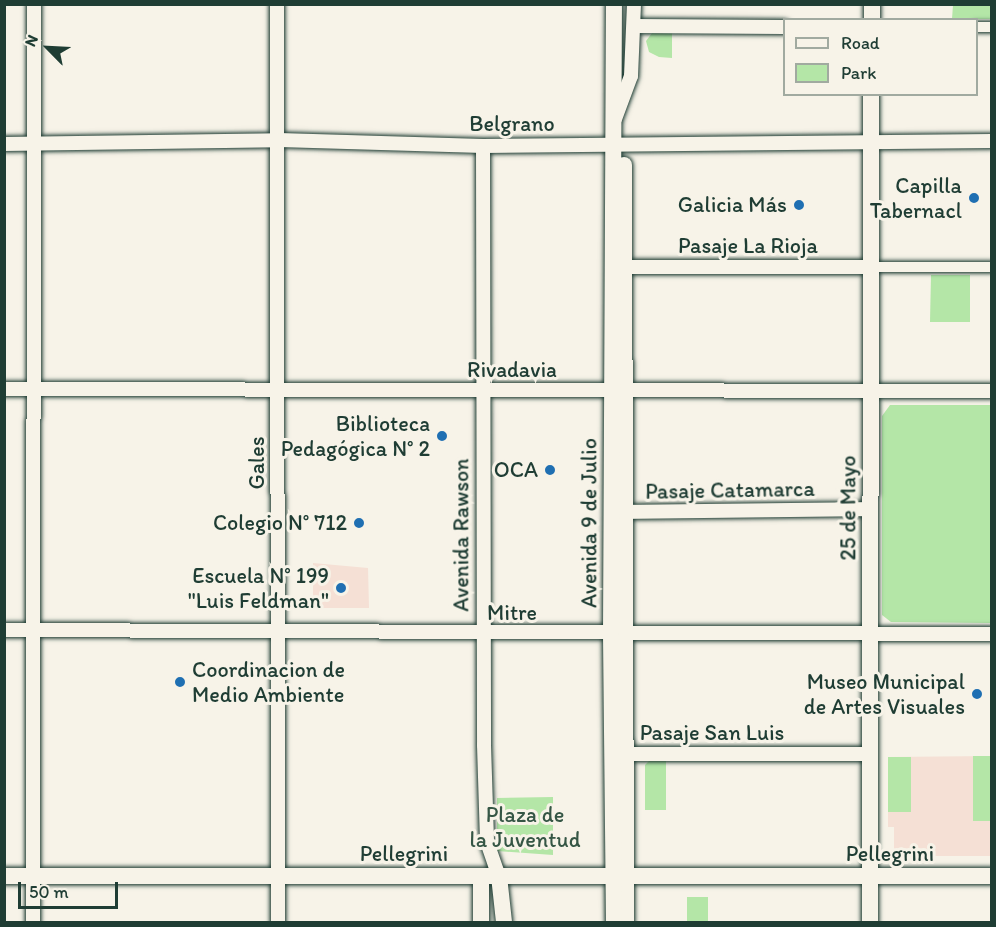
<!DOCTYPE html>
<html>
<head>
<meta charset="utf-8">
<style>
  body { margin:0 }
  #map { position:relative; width:996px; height:927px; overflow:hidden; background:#f7f3e8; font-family:Itim,sans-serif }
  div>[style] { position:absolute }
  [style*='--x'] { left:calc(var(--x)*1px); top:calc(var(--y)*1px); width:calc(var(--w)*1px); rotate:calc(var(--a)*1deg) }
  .built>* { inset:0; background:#f5e0d5 }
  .green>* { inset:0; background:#b4e6a7 }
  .roads { filter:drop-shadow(0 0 2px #1f3d34) drop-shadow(0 0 2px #1f3d34) }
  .pedestrian>* { height:10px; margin:-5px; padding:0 5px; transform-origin:5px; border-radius:5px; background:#f7f3e8 }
  .minor>* { height:14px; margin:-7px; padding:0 7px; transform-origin:7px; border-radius:7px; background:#f7f3e8 }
  .tertiary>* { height:16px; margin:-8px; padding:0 8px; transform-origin:8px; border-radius:8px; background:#f7f3e8 }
  .dots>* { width:16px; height:16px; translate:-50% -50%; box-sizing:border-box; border:3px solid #f7f3e8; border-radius:50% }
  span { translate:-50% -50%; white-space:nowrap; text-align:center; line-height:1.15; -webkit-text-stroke:6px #f7f3e8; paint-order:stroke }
  .street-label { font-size:22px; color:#1f3d34 }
  .poi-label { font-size:22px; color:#1f3d34 }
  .right { translate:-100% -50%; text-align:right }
  .left { translate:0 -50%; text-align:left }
  .park-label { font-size:22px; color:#355645 }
  .frame { position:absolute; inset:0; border:6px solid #1f3d34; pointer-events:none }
  .legend { position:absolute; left:783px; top:18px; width:195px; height:78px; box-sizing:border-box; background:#f7f3e8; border:2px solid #a1aaa0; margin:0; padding:8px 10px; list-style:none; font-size:18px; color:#1f3d34 }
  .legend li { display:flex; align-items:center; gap:12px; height:30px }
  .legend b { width:30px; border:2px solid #a1aaa0 }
  .north { position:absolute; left:18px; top:18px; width:60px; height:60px; -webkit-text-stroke:4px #f7f3e8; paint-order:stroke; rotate:294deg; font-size:16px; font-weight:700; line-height:24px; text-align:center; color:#1f3d34 }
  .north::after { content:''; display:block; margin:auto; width:21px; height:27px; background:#1f3d34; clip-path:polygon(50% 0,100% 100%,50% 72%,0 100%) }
  .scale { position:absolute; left:18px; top:882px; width:100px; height:27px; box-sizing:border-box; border:3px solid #1f3d34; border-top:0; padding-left:8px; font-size:18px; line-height:21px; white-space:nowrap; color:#1f3d34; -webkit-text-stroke:4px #f7f3e8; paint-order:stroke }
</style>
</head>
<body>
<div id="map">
  <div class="built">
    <div style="clip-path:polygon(313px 563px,368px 568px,369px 608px,313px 608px)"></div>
    <div style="clip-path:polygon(991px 756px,991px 856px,894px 856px,894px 827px,888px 827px,888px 757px)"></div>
  </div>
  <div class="green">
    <div style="clip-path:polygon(953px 5px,991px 5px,991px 19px,952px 19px)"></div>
    <div style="clip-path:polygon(652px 33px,672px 33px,672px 58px,659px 57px,649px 52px,646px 41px)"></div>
    <div style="clip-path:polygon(931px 275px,970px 275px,970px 322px,930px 322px)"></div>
    <div style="clip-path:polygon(890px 405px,991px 405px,991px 623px,891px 622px,882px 615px,882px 416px)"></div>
    <div style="clip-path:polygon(973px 756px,991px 756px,991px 821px,973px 821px)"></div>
    <div style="clip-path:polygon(888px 757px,911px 757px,911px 812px,888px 812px)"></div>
    <div style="clip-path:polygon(650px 760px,666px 760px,666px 810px,645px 810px,645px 765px)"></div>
    <div style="clip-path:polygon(553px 797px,553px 855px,497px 851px,497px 798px)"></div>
    <div style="clip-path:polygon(687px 897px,708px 897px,708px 922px,687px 922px)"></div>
  </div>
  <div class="roads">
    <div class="pedestrian">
      <div style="--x:976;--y:27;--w:16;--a:0"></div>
      <div style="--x:871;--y:267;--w:121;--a:0"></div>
    </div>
    <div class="minor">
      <div style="--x:277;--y:4;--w:918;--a:89.94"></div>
      <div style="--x:634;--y:26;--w:150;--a:0.4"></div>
      <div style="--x:615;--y:119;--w:46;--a:-69.6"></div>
      <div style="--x:631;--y:76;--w:72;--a:-87.6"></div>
      <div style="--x:4;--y:144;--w:275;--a:-0.8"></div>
      <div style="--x:279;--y:140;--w:204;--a:1.7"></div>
      <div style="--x:483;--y:146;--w:509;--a:-0.56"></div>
      <div style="--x:483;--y:146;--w:599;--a:89.9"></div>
      <div style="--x:484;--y:745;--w:97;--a:88.2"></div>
      <div style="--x:487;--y:842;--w:36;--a:71"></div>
      <div style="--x:624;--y:267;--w:247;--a:0"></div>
      <div style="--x:4;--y:389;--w:988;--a:0.12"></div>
      <div style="--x:625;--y:512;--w:245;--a:-0.7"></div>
      <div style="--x:4;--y:630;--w:988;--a:0.23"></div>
      <div style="--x:626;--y:754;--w:244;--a:0"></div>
      <div style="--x:33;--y:922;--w:918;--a:-89.94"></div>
    </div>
    <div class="tertiary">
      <div style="--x:872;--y:20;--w:16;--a:-90"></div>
      <div style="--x:624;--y:165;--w:757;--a:89.85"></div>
      <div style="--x:4;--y:876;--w:988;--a:0"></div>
      <div style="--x:499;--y:876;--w:46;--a:83.8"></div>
      <div style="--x:481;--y:922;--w:45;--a:-90"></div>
      <div style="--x:614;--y:922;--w:289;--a:-90.6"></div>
      <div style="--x:611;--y:633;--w:629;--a:-89.73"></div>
      <div style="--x:870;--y:922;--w:828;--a:-89.93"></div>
    </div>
  </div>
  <div class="dots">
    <div style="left:974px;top:198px;background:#1f6fb2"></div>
    <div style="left:799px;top:205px;background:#1f6fb2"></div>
    <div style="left:442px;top:436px;background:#1f6fb2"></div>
    <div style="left:550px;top:470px;background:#1f6fb2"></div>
    <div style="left:359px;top:523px;background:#1f6fb2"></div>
    <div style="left:341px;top:588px;background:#1f6fb2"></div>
    <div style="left:180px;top:682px;background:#1f6fb2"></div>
    <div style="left:977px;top:694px;background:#1f6fb2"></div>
  </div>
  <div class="street-label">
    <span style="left:512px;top:124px">Belgrano</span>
    <span style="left:748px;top:246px">Pasaje La Rioja</span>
    <span style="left:512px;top:370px">Rivadavia</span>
    <span style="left:257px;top:463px;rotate:-90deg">Gales</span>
    <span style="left:730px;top:490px;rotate:-1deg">Pasaje Catamarca</span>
    <span style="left:848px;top:508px;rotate:-90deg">25 de Mayo</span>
    <span style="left:589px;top:523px;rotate:-90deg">Avenida 9 de Julio</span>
    <span style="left:461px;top:535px;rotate:-90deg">Avenida Rawson</span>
    <span style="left:512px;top:613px">Mitre</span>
    <span style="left:712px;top:733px">Pasaje San Luis</span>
    <span style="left:404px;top:854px">Pellegrini</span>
    <span style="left:890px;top:854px">Pellegrini</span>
  </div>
  <div class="poi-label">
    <span class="right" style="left:962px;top:198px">Capilla<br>Tabernacl</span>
    <span class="right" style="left:787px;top:205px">Galicia Más</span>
    <span class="right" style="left:430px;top:436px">Biblioteca<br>Pedagógica N° 2</span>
    <span class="right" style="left:538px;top:470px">OCA</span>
    <span class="right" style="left:347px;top:523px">Colegio N° 712</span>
    <span class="right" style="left:329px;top:588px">Escuela N° 199<br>"Luis Feldman"</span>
    <span class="left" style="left:192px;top:682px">Coordinacion de<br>Medio Ambiente</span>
    <span class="right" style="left:965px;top:694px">Museo Municipal<br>de Artes Visuales</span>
  </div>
  <div class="park-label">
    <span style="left:525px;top:827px">Plaza de<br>la Juventud</span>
  </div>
  <div class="frame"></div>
  <ul class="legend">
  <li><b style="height:8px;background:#f7f3e8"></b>Road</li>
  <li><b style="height:16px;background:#b4e6a7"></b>Park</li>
  </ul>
  <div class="north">N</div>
  <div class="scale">50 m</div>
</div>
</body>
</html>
